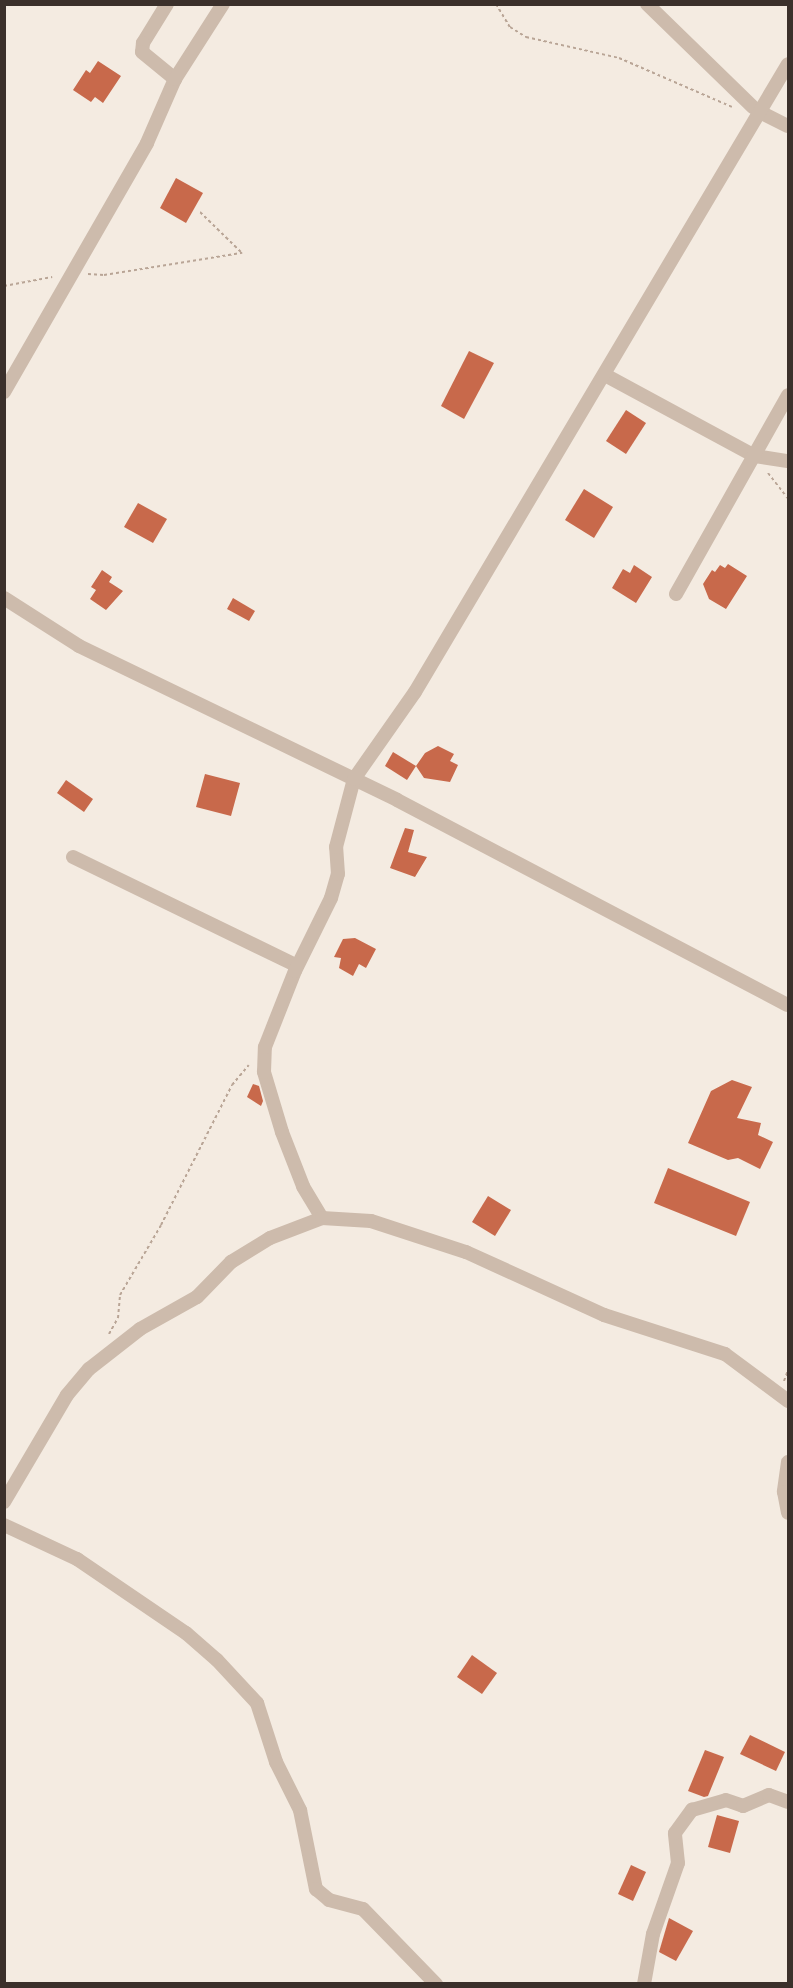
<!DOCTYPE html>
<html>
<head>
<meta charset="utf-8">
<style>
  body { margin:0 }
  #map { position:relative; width:793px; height:1988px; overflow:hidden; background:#f4ebe1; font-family:"Open Sans",sans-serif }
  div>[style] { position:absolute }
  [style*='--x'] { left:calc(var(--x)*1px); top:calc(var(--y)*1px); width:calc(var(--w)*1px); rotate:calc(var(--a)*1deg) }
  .building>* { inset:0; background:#c8694b }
  .path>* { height:2px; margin-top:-1px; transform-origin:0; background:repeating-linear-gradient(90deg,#b9a596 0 3px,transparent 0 6px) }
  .minor>* { height:14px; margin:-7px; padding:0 7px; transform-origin:7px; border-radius:7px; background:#cdbbac }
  span { translate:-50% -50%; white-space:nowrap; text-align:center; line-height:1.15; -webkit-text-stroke:4.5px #fbf5ee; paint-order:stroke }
  .frame { position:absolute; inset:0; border:6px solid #3b302b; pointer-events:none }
</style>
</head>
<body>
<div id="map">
  <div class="building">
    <div style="clip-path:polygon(98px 61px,121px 76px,103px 103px,95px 97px,91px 102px,73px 90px,86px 70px,90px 73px)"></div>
    <div style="clip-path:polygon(176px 178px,203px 193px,186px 223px,160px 208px)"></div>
    <div style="clip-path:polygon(469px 351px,494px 363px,464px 419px,441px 406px)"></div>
    <div style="clip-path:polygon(626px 410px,646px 423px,626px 454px,606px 441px)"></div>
    <div style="clip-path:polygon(584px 489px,613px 507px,594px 538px,565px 520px)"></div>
    <div style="clip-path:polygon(138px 503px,167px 519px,153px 543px,124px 527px)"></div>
    <div style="clip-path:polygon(728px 564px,747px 576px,726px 609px,709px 599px,703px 584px,712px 570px,715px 572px,720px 565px,725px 568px)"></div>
    <div style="clip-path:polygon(634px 565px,652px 577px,636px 603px,612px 588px,623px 569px,630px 573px)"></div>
    <div style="clip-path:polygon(102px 570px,112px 577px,109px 582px,123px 591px,106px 610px,90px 599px,96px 590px,91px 587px)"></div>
    <div style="clip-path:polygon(233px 598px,255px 611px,249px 621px,227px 609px)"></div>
    <div style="clip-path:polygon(438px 746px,454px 754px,450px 761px,458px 765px,450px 782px,424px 778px,416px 766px,425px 753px)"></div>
    <div style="clip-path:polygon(393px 752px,416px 766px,407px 780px,385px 766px)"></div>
    <div style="clip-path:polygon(205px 774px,240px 783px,231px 816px,196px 807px)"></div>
    <div style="clip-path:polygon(66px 780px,93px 799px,84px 812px,57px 793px)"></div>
    <div style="clip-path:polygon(405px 828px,414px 830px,408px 852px,427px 857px,415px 877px,390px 868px)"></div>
    <div style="clip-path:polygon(355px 938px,376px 949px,366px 968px,359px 964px,353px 976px,339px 968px,341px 958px,334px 957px,343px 939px)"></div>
    <div style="clip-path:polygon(732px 1080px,752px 1087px,737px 1118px,761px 1123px,758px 1135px,773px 1142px,760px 1169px,738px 1158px,728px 1160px,688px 1143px,711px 1091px)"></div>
    <div style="clip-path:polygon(253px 1084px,259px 1086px,263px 1101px,261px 1106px,247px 1097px)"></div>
    <div style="clip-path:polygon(668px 1168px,750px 1202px,736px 1236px,654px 1203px)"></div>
    <div style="clip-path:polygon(488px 1196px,511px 1210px,495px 1236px,472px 1222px)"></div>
    <div style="clip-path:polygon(472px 1655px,497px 1673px,482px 1694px,457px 1677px)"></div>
    <div style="clip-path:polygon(750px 1735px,785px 1752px,776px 1771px,740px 1754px)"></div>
    <div style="clip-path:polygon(705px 1750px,724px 1757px,708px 1796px,704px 1797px,688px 1791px)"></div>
    <div style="clip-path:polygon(717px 1815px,739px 1821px,730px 1853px,708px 1847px)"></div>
    <div style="clip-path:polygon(631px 1865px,646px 1872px,633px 1901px,618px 1894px)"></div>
    <div style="clip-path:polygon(669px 1918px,693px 1931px,676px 1961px,659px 1952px)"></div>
  </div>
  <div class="path">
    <div style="--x:496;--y:4;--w:27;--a:59"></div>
    <div style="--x:510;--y:27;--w:19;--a:32"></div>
    <div style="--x:526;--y:37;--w:95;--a:12.7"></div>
    <div style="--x:619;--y:58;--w:123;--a:23.4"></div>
    <div style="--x:200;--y:212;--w:59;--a:44.3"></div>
    <div style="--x:88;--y:274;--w:16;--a:4"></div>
    <div style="--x:104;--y:275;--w:140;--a:-9.1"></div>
    <div style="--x:4;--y:286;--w:49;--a:-10.6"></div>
    <div style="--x:768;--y:473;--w:33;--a:52"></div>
    <div style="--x:109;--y:1334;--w:18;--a:-61"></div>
    <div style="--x:118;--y:1318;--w:23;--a:-85"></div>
    <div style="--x:120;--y:1295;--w:81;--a:-59.6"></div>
    <div style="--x:161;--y:1225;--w:157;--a:-63.1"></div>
    <div style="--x:232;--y:1085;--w:26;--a:-50"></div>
    <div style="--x:784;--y:1381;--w:12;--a:-70"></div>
  </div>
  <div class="minor">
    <div style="--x:167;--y:4;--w:46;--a:121.6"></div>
    <div style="--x:143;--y:43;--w:9;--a:96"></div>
    <div style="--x:142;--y:52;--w:43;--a:39.3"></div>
    <div style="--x:647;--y:4;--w:148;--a:44.2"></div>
    <div style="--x:760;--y:112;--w:31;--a:27"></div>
    <div style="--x:605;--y:375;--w:170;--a:28.4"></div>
    <div style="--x:755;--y:456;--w:33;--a:9"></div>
    <div style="--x:4;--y:392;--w:287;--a:-60.1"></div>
    <div style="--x:147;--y:143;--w:70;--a:-66.4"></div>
    <div style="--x:175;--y:79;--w:89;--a:-57.4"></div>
    <div style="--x:676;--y:594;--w:228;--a:-60.6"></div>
    <div style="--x:4;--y:598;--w:89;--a:32.6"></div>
    <div style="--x:79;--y:646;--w:353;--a:25.8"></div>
    <div style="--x:397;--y:800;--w:441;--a:27.7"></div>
    <div style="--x:73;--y:857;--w:249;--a:25.9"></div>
    <div style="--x:322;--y:1218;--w:37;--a:-121"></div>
    <div style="--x:303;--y:1186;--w:58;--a:-111.3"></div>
    <div style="--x:282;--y:1132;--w:63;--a:-106.7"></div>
    <div style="--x:264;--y:1072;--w:25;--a:-88"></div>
    <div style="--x:265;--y:1047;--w:82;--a:-68.5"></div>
    <div style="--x:295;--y:971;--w:81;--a:-63.7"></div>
    <div style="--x:331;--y:898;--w:25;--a:-74"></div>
    <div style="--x:338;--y:874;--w:27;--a:-94"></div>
    <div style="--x:336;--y:847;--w:70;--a:-75.2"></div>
    <div style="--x:354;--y:779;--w:106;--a:-55"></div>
    <div style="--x:415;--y:692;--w:730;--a:-59.29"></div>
    <div style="--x:788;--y:1462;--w:30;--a:98"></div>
    <div style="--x:784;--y:1492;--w:21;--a:79"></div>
    <div style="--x:4;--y:1502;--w:124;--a:-59.5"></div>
    <div style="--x:67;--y:1395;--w:34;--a:-50"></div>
    <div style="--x:89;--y:1369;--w:65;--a:-38.1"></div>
    <div style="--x:140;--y:1329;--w:65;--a:-29.3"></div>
    <div style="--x:197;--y:1297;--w:49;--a:-45.8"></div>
    <div style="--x:231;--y:1262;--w:46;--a:-31.6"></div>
    <div style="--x:270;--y:1238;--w:56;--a:-21"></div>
    <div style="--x:322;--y:1218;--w:49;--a:3.5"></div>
    <div style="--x:371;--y:1221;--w:100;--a:18.1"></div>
    <div style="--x:466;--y:1252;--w:152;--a:24.5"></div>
    <div style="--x:604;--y:1315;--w:127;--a:17.9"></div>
    <div style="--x:725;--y:1354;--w:79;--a:36.7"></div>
    <div style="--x:4;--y:1525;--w:81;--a:25"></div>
    <div style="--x:77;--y:1559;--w:132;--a:34.2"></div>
    <div style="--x:186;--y:1633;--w:41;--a:41.1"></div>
    <div style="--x:217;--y:1660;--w:59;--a:47.1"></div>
    <div style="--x:257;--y:1703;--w:62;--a:72.1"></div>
    <div style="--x:276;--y:1762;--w:54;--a:63.4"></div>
    <div style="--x:300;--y:1810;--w:81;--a:78.6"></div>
    <div style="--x:316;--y:1889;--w:17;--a:40"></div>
    <div style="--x:329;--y:1900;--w:35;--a:15"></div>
    <div style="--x:363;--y:1909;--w:105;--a:45.8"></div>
    <div style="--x:644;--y:1984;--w:51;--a:-79.8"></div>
    <div style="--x:653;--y:1934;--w:75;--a:-70.6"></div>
    <div style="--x:678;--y:1863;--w:30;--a:-96"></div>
    <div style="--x:675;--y:1833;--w:29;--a:-54"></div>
    <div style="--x:692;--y:1810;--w:35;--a:-16"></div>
    <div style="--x:726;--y:1800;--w:18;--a:19"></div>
    <div style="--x:743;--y:1806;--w:28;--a:-23"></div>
    <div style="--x:769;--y:1795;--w:20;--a:20"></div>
  </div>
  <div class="frame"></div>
</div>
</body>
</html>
